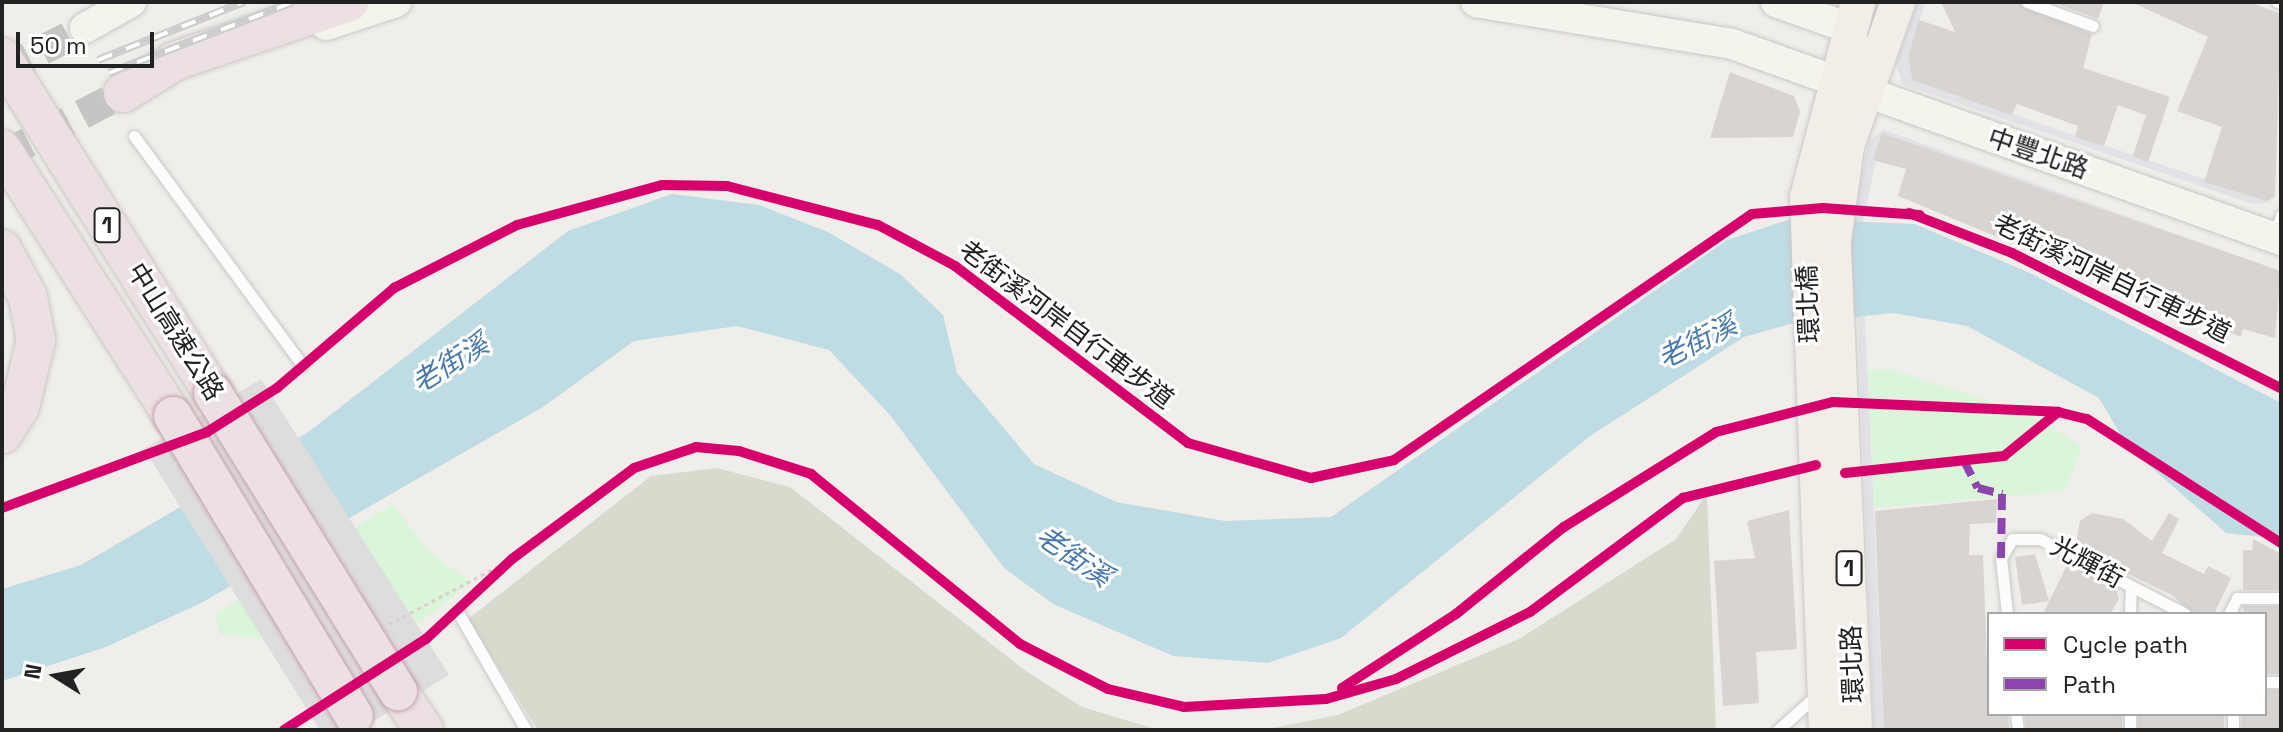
<!DOCTYPE html>
<html>
<head>
<meta charset="utf-8">
<style>
  body { margin:0 }
  #map { position:relative; width:2283px; height:732px; overflow:hidden; background:#f0eeeb; font-family:"Space Grotesk","Noto Sans TC",sans-serif }
  div>[style] { position:absolute }
  [style*='--x'] { left:calc(var(--x)*1px); top:calc(var(--y)*1px); width:calc(var(--w)*1px); rotate:calc(var(--a)*1deg) }
  .construction>* { inset:0; background:#d9d9cd }
  .park>* { inset:0; background:#daf5da }
  .plaza>* { inset:0; background:#e2e1e5 }
  .water>* { inset:0; background:#bfdbe3 }
  .pier>* { inset:0; background:#dedddd }
  .building>* { inset:0; background:#d7d4d2 }
  .secondary-tunnel>* { height:30px; margin-top:-15px; transform-origin:0; background:repeating-linear-gradient(90deg,#c7c5c3 0 30px,transparent 0 45px) }
  .path>* { height:3px; margin-top:-1.5px; transform-origin:0; background:repeating-linear-gradient(90deg,#dccecd 0 4px,transparent 0 8px) }
  .roads { filter:drop-shadow(0 0 2px #c9c8c7) drop-shadow(0 0 2px #c9c8c7) }
  .service>* { height:11px; margin:-5.5px; padding:0 5.5px; transform-origin:5.5px; border-radius:5.5px; background:#fdfcfc }
  .secondary>* { height:30px; margin:-15px; padding:0 15px; transform-origin:15px; border-radius:15px; background:#f4f4ed }
  .primary>* { height:34px; margin:-17px; padding:0 17px; transform-origin:17px; border-radius:17px; background:#f3ede7 }
  .motorway>* { height:38px; margin:-19px; padding:0 19px; transform-origin:19px; border-radius:19px; background:#ece0e2 }
  .rail>* { height:8px; margin-top:-4px; transform-origin:0; background:repeating-linear-gradient(90deg,#fff 0 15px,#ccc 0 30px); box-sizing:border-box; border-block:2px solid #ccc }
  .bridges { filter:drop-shadow(0 0 2px #c5a2ac) drop-shadow(0 0 2px #c5a2ac) }
  .motorway-bridge>* { height:38px; margin:-19px; padding:0 19px; transform-origin:19px; border-radius:19px; background:#ece0e2 }
  .quiet>* { height:8px; margin-top:-4px; transform-origin:0; background:repeating-linear-gradient(90deg,#8e44ad 0 16px,transparent 0 24px) }
  .cycleway>* { height:10px; margin:-5px; padding:0 5px; transform-origin:5px; border-radius:5px; background:#d6006c }
  span { translate:-50% -50%; white-space:nowrap; text-align:center; line-height:1.15; -webkit-text-stroke:6px #fff; paint-order:stroke }
  .shield-label span { padding:2px 6px; background:#fff; border:2px solid; border-radius:6px; -webkit-text-stroke-width:0 }
  .shield-label { font-size:24px; color:#222; font-weight:700 }
  .street-label { font-size:26px; color:#222 }
  .water-label { font-size:28px; color:#4a7aab; font-style:italic }
  .frame { position:absolute; inset:0; border:4px solid #222; pointer-events:none }
  .legend { position:absolute; left:1987px; top:612px; width:280px; height:104px; box-sizing:border-box; background:#fff; border:2px solid #a7a7a7; margin:0; padding:10px 14px; list-style:none; font-size:24px; color:#222 }
  .legend li { display:flex; align-items:center; gap:16px; height:40px }
  .legend b { width:40px; border:2px solid #a7a7a7 }
  .north { position:absolute; left:16px; top:636px; width:80px; height:80px; -webkit-text-stroke:6px #fff; paint-order:stroke; rotate:281deg; font-size:22px; font-weight:700; line-height:32px; text-align:center; color:#222 }
  .north::after { content:''; display:block; margin:auto; width:28px; height:36px; background:#222; clip-path:polygon(50% 0,100% 100%,50% 72%,0 100%) }
  .scale { position:absolute; left:16px; top:32px; width:138px; height:36px; box-sizing:border-box; border:4px solid #222; border-top:0; padding-left:10px; font-size:24px; line-height:28px; white-space:nowrap; color:#222; -webkit-text-stroke:6px #fff; paint-order:stroke }
</style>
</head>
<body>
<div id="map">
  <div class="construction">
    <div style="clip-path:polygon(717px 468px,790px 487px,1026px 671px,1082px 707px,1159px 730px,538px 730px,468px 619px,651px 476px)"></div>
    <div style="clip-path:polygon(1707px 494px,1716px 730px,1263px 730px,1338px 715px,1519px 639px,1676px 539px)"></div>
  </div>
  <div class="park">
    <div style="clip-path:polygon(1890px 369px,2032px 415px,2082px 446px,2065px 491px,1874px 508px,1868px 370px)"></div>
    <div style="clip-path:polygon(393px 504px,429px 552px,471px 582px,420px 622px,329px 643px,221px 635px,214px 615px)"></div>
  </div>
  <div class="plaza">
    <div style="clip-path:polygon(1917px 2px,1925px 2px,1908px 56px,1912px 80px,2272px 202px,2253px 204px,1902px 84px,1896px 63px)"></div>
    <div style="clip-path:polygon(1884px 130px,2281px 271px,1882px 133px,1861px 231px,1884px 730px,1874px 730px,1854px 217px,1869px 140px)"></div>
  </div>
  <div class="water">
    <div style="clip-path:polygon(672px 194px,759px 205px,828px 232px,900px 274px,943px 315px,957px 373px,1034px 464px,1116px 502px,1225px 521px,1331px 517px,1727px 240px,1791px 219px,1915px 224px,2030px 273px,2281px 403px,2281px 539px,2226px 533px,2128px 447px,2099px 398px,1967px 326px,1893px 313px,1790px 324px,1744px 337px,1590px 436px,1341px 638px,1268px 663px,1173px 656px,1053px 604px,1004px 568px,890px 415px,829px 350px,737px 326px,634px 341px,543px 407px,201px 603px,106px 647px,2px 681px,2px 589px,81px 565px,307px 433px,568px 231px)"></div>
  </div>
  <div class="pier">
    <div style="clip-path:polygon(261px 379px,449px 675px,359px 730px,320px 730px,144px 449px)"></div>
  </div>
  <div class="building">
    <div style="clip-path:polygon(1941px 2px,2019px 2px,2092px 34px,2083px 68px,2170px 97px,2148px 162px,2133px 156px,2146px 115px,2118px 105px,2104px 146px,2075px 137px,2078px 126px,2017px 104px,2012px 115px,1912px 80px,1908px 56px,1919px 20px,1955px 32px)"></div>
    <div style="clip-path:polygon(2052px 2px,2104px 2px,2098px 19px)"></div>
    <div style="clip-path:polygon(2131px 2px,2249px 2px,2281px 14px,2275px 197px,2267px 201px,2204px 182px,2222px 127px,2177px 111px,2208px 37px)"></div>
    <div style="clip-path:polygon(1730px 72px,1794px 96px,1800px 112px,1793px 137px,1710px 138px)"></div>
    <div style="clip-path:polygon(1882px 133px,2281px 271px,2275px 338px,2243px 329px,2241px 337px,1898px 196px,1906px 169px,1873px 160px)"></div>
    <div style="clip-path:polygon(1997px 499px,1996px 523px,1970px 524px,1969px 555px,1983px 555px,1989px 714px,2008px 714px,2009px 730px,1884px 730px,1875px 511px)"></div>
    <div style="clip-path:polygon(1789px 510px,1797px 649px,1756px 652px,1759px 703px,1723px 706px,1714px 561px,1755px 558px,1747px 521px)"></div>
    <div style="clip-path:polygon(2092px 513px,2123px 519px,2152px 541px,2169px 513px,2179px 519px,2162px 553px,2204px 574px,2208px 566px,2231px 578px,2214px 614px,2193px 614px,2172px 595px,2075px 548px,2080px 521px)"></div>
    <div style="clip-path:polygon(2253px 539px,2281px 554px,2281px 590px,2243px 590px,2243px 550px,2252px 550px)"></div>
    <div style="clip-path:polygon(2035px 554px,2049px 601px,2022px 605px,2015px 557px)"></div>
    <div style="clip-path:polygon(2068px 563px,2115px 587px,2119px 599px,2110px 614px,2043px 614px)"></div>
    <div style="clip-path:polygon(2243px 606px,2281px 606px,2281px 674px,2265px 674px,2265px 614px,2244px 614px)"></div>
    <div style="clip-path:polygon(2265px 690px,2281px 690px,2281px 730px,2242px 730px,2242px 714px,2265px 714px)"></div>
    <div style="clip-path:polygon(2025px 714px,2122px 714px,2122px 730px,2026px 730px)"></div>
    <div style="clip-path:polygon(2138px 714px,2224px 714px,2224px 730px,2138px 730px)"></div>
  </div>
  <div class="secondary-tunnel">
    <div style="--x:2;--y:71;--w:93;--a:-27.4"></div>
    <div style="--x:2;--y:156;--w:136;--a:-27.5"></div>
  </div>
  <div class="path">
    <div style="--x:389;--y:624;--w:139;--a:-27.9"></div>
    <div style="--x:313;--y:718;--w:9;--a:-63"></div>
  </div>
  <div class="roads">
    <div class="service">
      <div style="--x:2027;--y:2;--w:70;--a:20"></div>
      <div style="--x:2277;--y:2;--w:4;--a:14"></div>
      <div style="--x:134;--y:136;--w:284;--a:53.7"></div>
      <div style="--x:2274;--y:237;--w:23;--a:-72"></div>
      <div style="--x:459;--y:614;--w:134;--a:60"></div>
      <div style="--x:2007;--y:614;--w:56;--a:-96.1"></div>
      <div style="--x:2001;--y:558;--w:22;--a:-60"></div>
      <div style="--x:2012;--y:539;--w:28;--a:0"></div>
      <div style="--x:2040;--y:539;--w:163;--a:27.3"></div>
      <div style="--x:2130;--y:614;--w:27;--a:-88"></div>
      <div style="--x:2229;--y:614;--w:18;--a:-63"></div>
      <div style="--x:2237;--y:598;--w:44;--a:0"></div>
      <div style="--x:2265;--y:682;--w:16;--a:0"></div>
      <div style="--x:2016;--y:714;--w:16;--a:83"></div>
      <div style="--x:2130;--y:714;--w:16;--a:90"></div>
      <div style="--x:1778;--y:730;--w:54;--a:-42"></div>
      <div style="--x:2233;--y:730;--w:16;--a:-90"></div>
    </div>
    <div class="secondary">
      <div style="--x:1476;--y:2;--w:259;--a:9.3"></div>
      <div style="--x:1732;--y:44;--w:583;--a:19.65"></div>
      <div style="--x:1776;--y:2;--w:77;--a:19.6"></div>
      <div style="--x:1849;--y:28;--w:26;--a:77"></div>
      <div style="--x:326;--y:25;--w:74;--a:-18.2"></div>
      <div style="--x:85;--y:28;--w:53;--a:-29.5"></div>
    </div>
    <div class="primary">
      <div style="--x:1826;--y:730;--w:533;--a:-92.04"></div>
      <div style="--x:1807;--y:197;--w:202;--a:-75.3"></div>
      <div style="--x:1855;--y:730;--w:489;--a:-92.5"></div>
      <div style="--x:1834;--y:241;--w:96;--a:-82.2"></div>
      <div style="--x:1847;--y:146;--w:153;--a:-70.5"></div>
    </div>
    <div class="motorway">
      <div style="--x:2;--y:57;--w:397;--a:57.9"></div>
      <div style="--x:123;--y:93;--w:61;--a:-31.6"></div>
      <div style="--x:175;--y:61;--w:184;--a:-18.7"></div>
      <div style="--x:2;--y:149;--w:317;--a:57.4"></div>
      <div style="--x:2;--y:249;--w:55;--a:61.6"></div>
      <div style="--x:28;--y:297;--w:44;--a:79.5"></div>
      <div style="--x:36;--y:340;--w:69;--a:103.4"></div>
      <div style="--x:20;--y:407;--w:33;--a:123"></div>
      <div style="--x:398;--y:691;--w:47;--a:56.3"></div>
    </div>
  </div>
  <div class="rail">
    <div style="--x:98;--y:60;--w:157;--a:-21.7"></div>
    <div style="--x:109;--y:73;--w:197;--a:-21.1"></div>
  </div>
  <div class="bridges">
    <div class="motorway-bridge">
      <div style="--x:213;--y:393;--w:351;--a:58.2"></div>
      <div style="--x:173;--y:416;--w:350;--a:58.9"></div>
    </div>
  </div>
  <div class="quiet">
    <div style="--x:1964;--y:461;--w:30;--a:63"></div>
    <div style="--x:1978;--y:488;--w:25;--a:14"></div>
    <div style="--x:2002;--y:494;--w:64;--a:90.9"></div>
  </div>
  <div class="cycleway">
    <div style="--x:1909;--y:213;--w:110;--a:21.2"></div>
    <div style="--x:2012;--y:253;--w:301;--a:26.7"></div>
    <div style="--x:1845;--y:473;--w:160;--a:-6.1"></div>
    <div style="--x:2004;--y:456;--w:70;--a:-39.2"></div>
    <div style="--x:2058;--y:412;--w:30;--a:14"></div>
    <div style="--x:2087;--y:419;--w:230;--a:32.6"></div>
    <div style="--x:2;--y:508;--w:219;--a:-20.3"></div>
    <div style="--x:207;--y:432;--w:83;--a:-32.2"></div>
    <div style="--x:277;--y:388;--w:154;--a:-40.5"></div>
    <div style="--x:394;--y:288;--w:138;--a:-27.1"></div>
    <div style="--x:517;--y:225;--w:150;--a:-15.4"></div>
    <div style="--x:662;--y:185;--w:65;--a:0.9"></div>
    <div style="--x:727;--y:186;--w:156;--a:14.5"></div>
    <div style="--x:878;--y:225;--w:87;--a:28"></div>
    <div style="--x:955;--y:266;--w:293;--a:37.2"></div>
    <div style="--x:1188;--y:443;--w:128;--a:15.9"></div>
    <div style="--x:1311;--y:478;--w:85;--a:-12.2"></div>
    <div style="--x:1394;--y:460;--w:434;--a:-34.5"></div>
    <div style="--x:1752;--y:214;--w:71;--a:-4.8"></div>
    <div style="--x:1823;--y:208;--w:97;--a:4.1"></div>
    <div style="--x:1342;--y:688;--w:136;--a:-33"></div>
    <div style="--x:1456;--y:614;--w:139;--a:-38.9"></div>
    <div style="--x:1564;--y:527;--w:179;--a:-32"></div>
    <div style="--x:1716;--y:432;--w:121;--a:-14.4"></div>
    <div style="--x:1833;--y:402;--w:225;--a:2.5"></div>
    <div style="--x:284;--y:730;--w:169;--a:-32.7"></div>
    <div style="--x:426;--y:639;--w:117;--a:-42.9"></div>
    <div style="--x:512;--y:559;--w:152;--a:-36.7"></div>
    <div style="--x:634;--y:468;--w:65;--a:-18.7"></div>
    <div style="--x:696;--y:447;--w:43;--a:5.3"></div>
    <div style="--x:739;--y:451;--w:76;--a:17.7"></div>
    <div style="--x:811;--y:474;--w:269;--a:39.1"></div>
    <div style="--x:1020;--y:644;--w:99;--a:27.1"></div>
    <div style="--x:1108;--y:689;--w:78;--a:13.3"></div>
    <div style="--x:1184;--y:707;--w:142;--a:-3.2"></div>
    <div style="--x:1326;--y:699;--w:73;--a:-15.9"></div>
    <div style="--x:1396;--y:679;--w:150;--a:-26.6"></div>
    <div style="--x:1530;--y:612;--w:191;--a:-36.7"></div>
    <div style="--x:1683;--y:498;--w:137;--a:-13.9"></div>
  </div>
  <div class="shield-label">
    <span style="left:107px;top:225px">1</span>
    <span style="left:1849px;top:568px">1</span>
  </div>
  <div class="street-label">
    <span style="left:2038px;top:154px;rotate:19deg">中豐北路</span>
    <span style="left:2112px;top:279px;rotate:26deg">老街溪河岸自行車步道</span>
    <span style="left:1809px;top:304px;rotate:-92deg">環北橋</span>
    <span style="left:1066px;top:325px;rotate:37deg">老街溪河岸自行車步道</span>
    <span style="left:175px;top:332px;rotate:58deg">中山高速公路</span>
    <span style="left:2087px;top:563px;rotate:28deg">光輝街</span>
    <span style="left:1853px;top:664px;rotate:-92deg">環北路</span>
  </div>
  <div class="water-label">
    <span style="left:1697px;top:341px;rotate:-27deg">老街溪</span>
    <span style="left:450px;top:363px;rotate:-32deg">老街溪</span>
    <span style="left:1074px;top:556px;rotate:34deg">老街溪</span>
  </div>
  <div class="frame"></div>
  <ul class="legend">
  <li><b style="height:10px;background:#d6006c"></b>Cycle path</li>
  <li><b style="height:10px;background:#8e44ad"></b>Path</li>
  </ul>
  <div class="north">N</div>
  <div class="scale">50 m</div>
</div>
</body>
</html>
